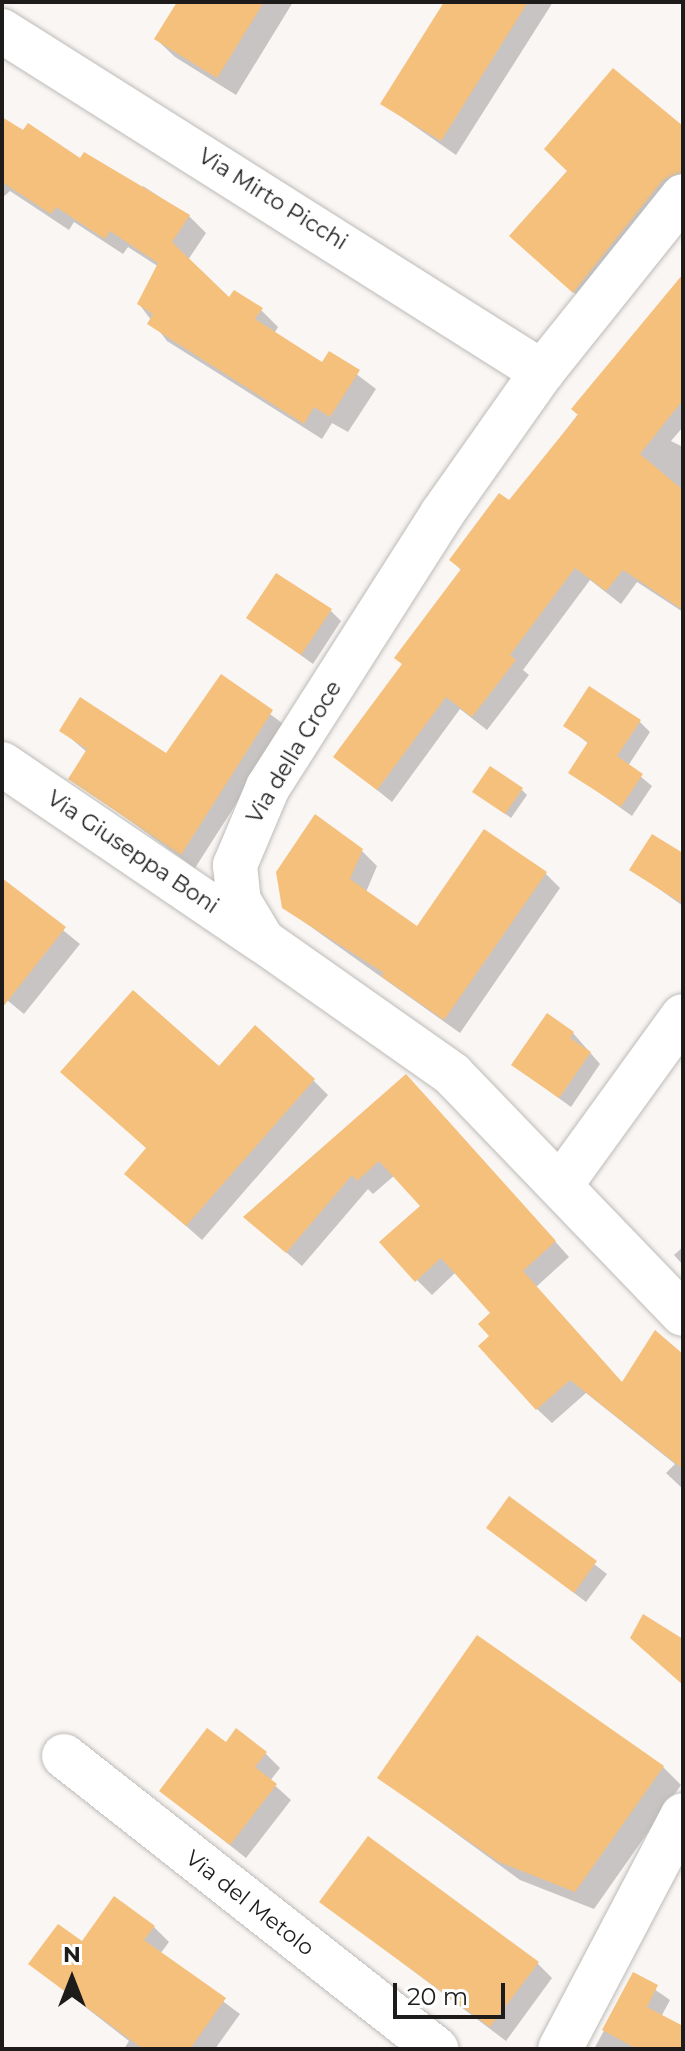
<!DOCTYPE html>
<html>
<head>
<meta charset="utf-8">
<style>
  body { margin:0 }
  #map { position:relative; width:685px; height:2051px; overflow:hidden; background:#f9f6f4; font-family:Montserrat,sans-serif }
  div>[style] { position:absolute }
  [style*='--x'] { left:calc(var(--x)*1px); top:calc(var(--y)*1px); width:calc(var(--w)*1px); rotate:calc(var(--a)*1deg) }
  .shadow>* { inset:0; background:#0003 }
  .building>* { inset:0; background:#f5c07c }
  .roads { filter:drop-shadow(0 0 2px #bdbbb8) drop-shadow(0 0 2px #bdbbb8) }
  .minor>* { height:44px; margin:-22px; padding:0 22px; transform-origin:22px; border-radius:22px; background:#fff }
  span { translate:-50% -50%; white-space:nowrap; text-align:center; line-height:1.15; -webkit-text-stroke:7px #fff; paint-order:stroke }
  .street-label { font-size:22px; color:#1d1c1b }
  .frame { position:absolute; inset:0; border:4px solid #1d1c1b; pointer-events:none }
  .north { position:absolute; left:32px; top:1939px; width:80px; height:80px; -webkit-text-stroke:6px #fff; paint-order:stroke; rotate:0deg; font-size:22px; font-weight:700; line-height:32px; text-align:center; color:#1d1c1b }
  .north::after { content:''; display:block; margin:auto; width:28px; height:36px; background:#1d1c1b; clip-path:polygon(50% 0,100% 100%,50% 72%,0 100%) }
  .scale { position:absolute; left:393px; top:1983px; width:112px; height:36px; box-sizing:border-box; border:4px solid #1d1c1b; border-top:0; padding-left:10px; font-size:24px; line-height:28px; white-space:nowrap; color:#1d1c1b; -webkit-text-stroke:6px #fff; paint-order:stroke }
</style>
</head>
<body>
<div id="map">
  <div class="shadow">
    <div style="clip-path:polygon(180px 2px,293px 2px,236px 95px,175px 57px,156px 39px)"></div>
    <div style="clip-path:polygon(447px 2px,553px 2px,456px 155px,383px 104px)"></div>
    <div style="clip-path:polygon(2px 119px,140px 191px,143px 186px,189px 216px,206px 233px,188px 260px,230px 300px,261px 310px,278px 327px,274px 334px,323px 365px,330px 354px,376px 389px,348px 432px,332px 423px,322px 439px,167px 341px,139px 304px,159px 267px,128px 247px,123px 254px,74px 222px,69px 230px,10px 191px,2px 198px)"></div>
    <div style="clip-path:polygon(683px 128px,683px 193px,588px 305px,525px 249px)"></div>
    <div style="clip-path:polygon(683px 277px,683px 427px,671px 441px,683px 447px,683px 612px,637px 582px,621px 604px,590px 580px,523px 670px,529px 675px,487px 730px,460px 709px,392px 802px,336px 757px,404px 665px,462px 571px,451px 560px,510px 503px)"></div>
    <div style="clip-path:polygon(331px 611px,341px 621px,313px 664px,249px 618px)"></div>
    <div style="clip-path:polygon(221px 677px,286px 726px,195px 868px,71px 778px,88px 753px,61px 730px,166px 756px)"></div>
    <div style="clip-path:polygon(639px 721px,650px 732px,628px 766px,652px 786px,632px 816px,570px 772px,589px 744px,566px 726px)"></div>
    <div style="clip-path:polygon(522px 790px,527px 795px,511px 818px,480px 796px)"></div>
    <div style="clip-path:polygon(362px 851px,377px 866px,366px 892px,417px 928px,545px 873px,560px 888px,460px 1033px,283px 907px)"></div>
    <div style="clip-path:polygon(683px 856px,683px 906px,631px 869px)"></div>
    <div style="clip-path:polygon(9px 886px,80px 944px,24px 1014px,2px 996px,2px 894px)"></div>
    <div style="clip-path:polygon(573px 1033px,600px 1064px,571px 1107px,513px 1065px)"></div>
    <div style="clip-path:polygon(219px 1069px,313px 1080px,328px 1095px,202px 1240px,127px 1174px)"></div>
    <div style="clip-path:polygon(421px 1091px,569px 1257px,536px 1287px,623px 1384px,683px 1357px,683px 1489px,666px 1473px,675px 1464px,586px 1393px,552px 1423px,537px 1409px,493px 1313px,456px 1272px,432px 1295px,417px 1280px,422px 1206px,395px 1175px,373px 1194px,368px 1189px,302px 1266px,245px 1217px)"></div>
    <div style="clip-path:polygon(683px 1247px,683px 1265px,674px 1255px)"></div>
    <div style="clip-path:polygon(510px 1499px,607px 1574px,586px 1602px,489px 1528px)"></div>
    <div style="clip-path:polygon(226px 1745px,265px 1753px,280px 1768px,270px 1781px,291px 1800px,246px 1858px,161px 1791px)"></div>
    <div style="clip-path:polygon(663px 1767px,681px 1785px,594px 1909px,520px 1880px,380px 1778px)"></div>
    <div style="clip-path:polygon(322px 1902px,537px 1963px,552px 1978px,506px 2041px)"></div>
    <div style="clip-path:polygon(154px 1927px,169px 1942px,160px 1954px,240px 2014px,215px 2049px,124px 2049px,129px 2041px,30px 1964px,82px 1944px)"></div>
    <div style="clip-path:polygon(634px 1975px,670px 2000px,661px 2017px,683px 2028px,683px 2049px,594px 2049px)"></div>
  </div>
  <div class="building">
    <div style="clip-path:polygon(177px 2px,264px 2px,217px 78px,154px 39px)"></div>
    <div style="clip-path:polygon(444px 2px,528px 2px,441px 141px,380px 104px)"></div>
    <div style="clip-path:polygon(613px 68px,683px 126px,683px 172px,663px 180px,573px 293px,509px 236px,567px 171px,544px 149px)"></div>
    <div style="clip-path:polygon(2px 117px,23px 130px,28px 123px,80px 158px,84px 152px,190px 215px,172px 242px,229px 297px,234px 290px,263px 308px,255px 319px,322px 362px,329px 351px,360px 370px,330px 417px,314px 407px,304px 424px,147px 324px,153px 314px,137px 304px,158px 263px,110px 231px,105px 239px,56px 207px,51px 214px,2px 182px)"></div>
    <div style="clip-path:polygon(683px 274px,683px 400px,640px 454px,683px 490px,683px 610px,623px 570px,606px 591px,575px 568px,510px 655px,516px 660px,472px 717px,446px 697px,377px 790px,333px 757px,402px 664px,394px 658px,461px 569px,449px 560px,499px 493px,509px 500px,578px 415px,571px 409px)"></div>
    <div style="clip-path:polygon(276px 573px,332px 609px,301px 655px,246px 618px)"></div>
    <div style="clip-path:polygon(221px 674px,273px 710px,181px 855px,68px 779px,87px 749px,59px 731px,80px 697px,166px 753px)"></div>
    <div style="clip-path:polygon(589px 686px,641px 720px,617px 756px,643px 774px,621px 807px,568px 773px,588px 742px,563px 726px)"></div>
    <div style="clip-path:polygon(490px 766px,523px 788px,505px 814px,472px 792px)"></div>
    <div style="clip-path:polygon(315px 814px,363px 849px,350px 879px,417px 926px,484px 829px,547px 872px,444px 1020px,381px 976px,384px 973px,282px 908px,276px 872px)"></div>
    <div style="clip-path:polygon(652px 834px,683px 853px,683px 904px,629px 870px)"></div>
    <div style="clip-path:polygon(2px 878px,66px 927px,2px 1008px)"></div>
    <div style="clip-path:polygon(133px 990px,219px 1066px,255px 1025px,315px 1079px,186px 1226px,124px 1174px,146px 1148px,60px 1072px)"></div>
    <div style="clip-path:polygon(547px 1013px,574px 1032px,570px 1038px,591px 1052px,559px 1098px,511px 1065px)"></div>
    <div style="clip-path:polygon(406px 1074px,556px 1241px,523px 1271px,622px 1382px,655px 1330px,683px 1354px,683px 1469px,570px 1380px,536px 1410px,478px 1346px,489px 1336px,478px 1324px,490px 1313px,441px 1258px,415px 1282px,379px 1242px,420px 1206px,379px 1161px,357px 1181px,352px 1175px,286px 1253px,243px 1217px)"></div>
    <div style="clip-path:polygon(509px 1496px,597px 1561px,574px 1593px,486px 1528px)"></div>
    <div style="clip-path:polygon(643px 1614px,683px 1639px,683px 1685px,630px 1638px)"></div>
    <div style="clip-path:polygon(477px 1635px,664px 1766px,575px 1892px,499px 1862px,377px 1778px)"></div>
    <div style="clip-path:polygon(207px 1728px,226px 1742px,236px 1728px,267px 1752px,255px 1767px,277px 1784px,230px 1845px,159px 1791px)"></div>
    <div style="clip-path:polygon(368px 1836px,539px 1962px,490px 2027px,319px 1902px)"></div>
    <div style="clip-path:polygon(114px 1896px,155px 1926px,144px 1940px,226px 1998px,190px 2049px,143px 2049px,28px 1964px,58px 1924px,82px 1941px)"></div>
    <div style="clip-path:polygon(633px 1972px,658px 1985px,647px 2007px,683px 2026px,683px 2049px,637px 2049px,602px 2030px)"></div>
  </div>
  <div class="roads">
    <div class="minor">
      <div style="--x:2;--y:31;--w:639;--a:32.27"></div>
      <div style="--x:683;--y:196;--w:226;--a:128.7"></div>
      <div style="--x:542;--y:372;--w:174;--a:125.2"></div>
      <div style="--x:442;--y:514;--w:324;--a:122.5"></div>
      <div style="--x:268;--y:787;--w:85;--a:112.9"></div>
      <div style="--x:235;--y:865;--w:36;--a:84"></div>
      <div style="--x:239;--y:901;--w:47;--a:59"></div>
      <div style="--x:263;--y:941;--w:231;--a:35.1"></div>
      <div style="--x:452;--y:1074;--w:333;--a:46.1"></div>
      <div style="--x:2;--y:764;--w:310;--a:34.2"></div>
      <div style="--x:562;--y:1183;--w:206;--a:-54.1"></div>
      <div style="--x:64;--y:1756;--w:474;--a:38.2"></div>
      <div style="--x:560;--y:2049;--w:264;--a:-62.3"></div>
    </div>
  </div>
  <div class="street-label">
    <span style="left:273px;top:199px;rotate:32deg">Via Mirto Picchi</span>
    <span style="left:294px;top:752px;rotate:-59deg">Via della Croce</span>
    <span style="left:133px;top:852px;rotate:34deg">Via Giuseppa Boni</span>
    <span style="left:250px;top:1903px;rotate:38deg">Via del Metolo</span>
  </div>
  <div class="frame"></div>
  <div class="north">N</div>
  <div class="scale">20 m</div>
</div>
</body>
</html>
